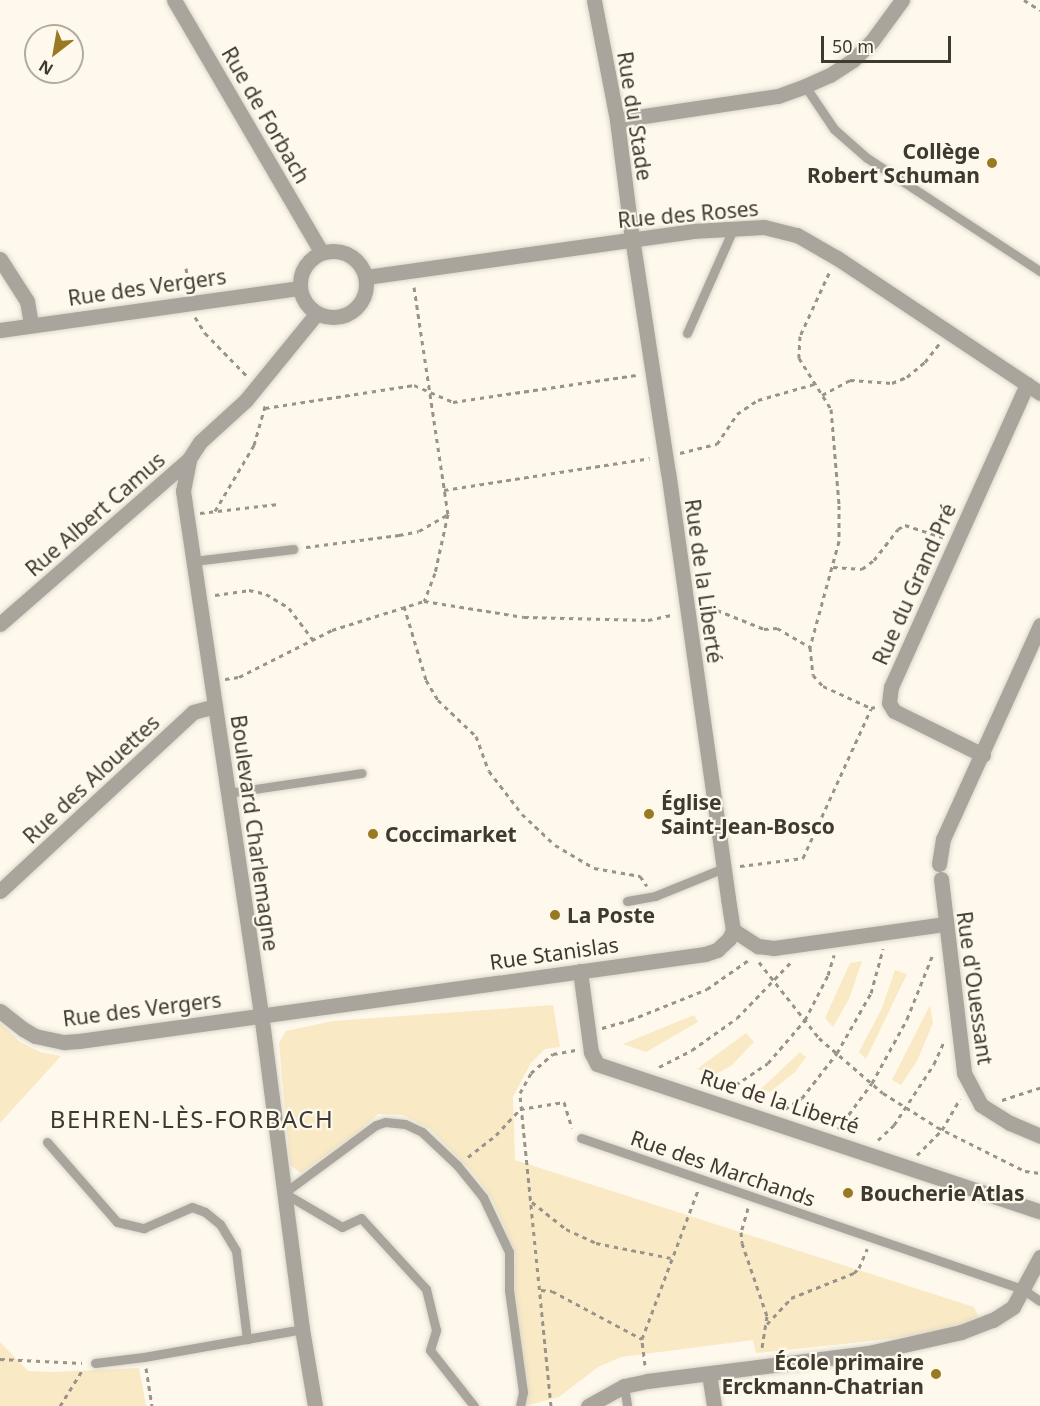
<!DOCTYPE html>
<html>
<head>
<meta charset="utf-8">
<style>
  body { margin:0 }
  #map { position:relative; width:1040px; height:1406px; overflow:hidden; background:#fef9ec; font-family:"Noto Sans",sans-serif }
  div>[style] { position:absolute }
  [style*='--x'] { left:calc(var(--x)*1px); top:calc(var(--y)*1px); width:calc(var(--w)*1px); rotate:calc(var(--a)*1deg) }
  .green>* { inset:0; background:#f9e9c5 }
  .path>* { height:3px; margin-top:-1.5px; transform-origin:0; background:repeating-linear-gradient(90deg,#99948a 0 4.5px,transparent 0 9px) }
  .roads { filter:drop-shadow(0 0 2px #dbd7cb) drop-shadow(0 0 2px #dbd7cb) }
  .lane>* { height:9px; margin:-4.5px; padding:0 4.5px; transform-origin:4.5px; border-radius:4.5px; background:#a9a59d }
  .street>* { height:15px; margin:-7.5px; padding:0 7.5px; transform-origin:7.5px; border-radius:7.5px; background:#a9a59d }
  .street>.ring { margin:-7.5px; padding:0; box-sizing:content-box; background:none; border:15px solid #a9a59d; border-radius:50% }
  .dots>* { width:16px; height:16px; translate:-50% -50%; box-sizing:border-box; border:3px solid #fef9ec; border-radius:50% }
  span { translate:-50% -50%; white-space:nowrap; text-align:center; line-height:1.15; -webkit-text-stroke:4.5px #fef9ec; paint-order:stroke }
  .street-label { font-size:21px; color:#3e3a32 }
  .poi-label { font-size:21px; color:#3e3a32; font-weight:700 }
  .right { translate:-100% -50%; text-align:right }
  .left { translate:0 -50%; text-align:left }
  .quarter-label { font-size:24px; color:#3e3a32; letter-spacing:1.5px }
  .north { position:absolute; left:24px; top:24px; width:60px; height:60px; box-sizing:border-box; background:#fef9ec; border:2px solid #b1ada2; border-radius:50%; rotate:211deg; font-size:16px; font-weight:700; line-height:24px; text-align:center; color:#3e3a32 }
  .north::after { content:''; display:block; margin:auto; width:21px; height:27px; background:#9a7923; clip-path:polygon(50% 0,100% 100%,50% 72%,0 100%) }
  .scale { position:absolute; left:821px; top:36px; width:130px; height:27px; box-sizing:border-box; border:3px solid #3e3a32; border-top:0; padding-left:8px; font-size:18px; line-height:21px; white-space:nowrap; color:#3e3a32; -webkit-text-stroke:4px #fef9ec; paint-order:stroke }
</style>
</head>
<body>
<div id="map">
  <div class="green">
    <div style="clip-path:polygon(862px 961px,849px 999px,833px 1027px,825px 1018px,850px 963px)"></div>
    <div style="clip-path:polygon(895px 970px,907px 974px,866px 1059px,859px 1052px,882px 1008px)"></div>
    <div style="clip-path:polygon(553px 1005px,560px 1047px,545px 1049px,531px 1063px,513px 1097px,515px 1160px,974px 1307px,979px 1318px,936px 1333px,852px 1343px,756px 1353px,753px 1340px,621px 1357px,598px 1367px,559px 1397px,525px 1406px,528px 1392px,512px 1282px,516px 1256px,493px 1201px,474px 1174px,430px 1129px,403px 1115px,378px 1114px,361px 1130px,301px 1173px,290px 1165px,279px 1043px,286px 1031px,333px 1021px)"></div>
    <div style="clip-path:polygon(930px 1005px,933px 1023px,917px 1061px,901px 1085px,892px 1080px)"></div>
    <div style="clip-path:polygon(694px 1015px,698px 1022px,646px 1052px,623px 1044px)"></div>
    <div style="clip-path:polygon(0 1023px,20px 1042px,40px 1052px,61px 1056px,0 1123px)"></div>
    <div style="clip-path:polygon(746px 1033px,754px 1042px,731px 1066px,716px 1074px,697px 1069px)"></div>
    <div style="clip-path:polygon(800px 1052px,806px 1057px,795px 1072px,770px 1092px,761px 1089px)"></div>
    <div style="clip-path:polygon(0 1342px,28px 1371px,52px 1372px,139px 1368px,146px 1406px,0 1406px)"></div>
  </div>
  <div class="path">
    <div style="--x:1024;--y:0;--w:19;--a:32"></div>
    <div style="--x:186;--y:268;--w:20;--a:81"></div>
    <div style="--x:829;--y:273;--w:69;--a:114.7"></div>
    <div style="--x:800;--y:336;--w:22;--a:93"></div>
    <div style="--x:799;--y:358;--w:60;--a:57.9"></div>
    <div style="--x:831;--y:409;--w:96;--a:85.2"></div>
    <div style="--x:839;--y:505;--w:36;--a:90"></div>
    <div style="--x:839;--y:541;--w:110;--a:105.3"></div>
    <div style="--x:810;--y:647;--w:28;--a:84"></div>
    <div style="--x:813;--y:675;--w:15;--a:48"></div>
    <div style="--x:823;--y:686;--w:53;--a:24.6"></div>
    <div style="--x:871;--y:708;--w:4;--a:-14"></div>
    <div style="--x:414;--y:287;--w:230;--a:81.5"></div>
    <div style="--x:448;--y:514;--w:60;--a:102.4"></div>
    <div style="--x:435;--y:573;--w:30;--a:111"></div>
    <div style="--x:195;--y:317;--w:19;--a:58"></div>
    <div style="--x:205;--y:333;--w:59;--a:45.7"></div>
    <div style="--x:822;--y:395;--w:32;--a:-28"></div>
    <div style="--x:850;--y:380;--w:42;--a:4.1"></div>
    <div style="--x:892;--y:383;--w:16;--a:-22"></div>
    <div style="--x:907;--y:377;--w:23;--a:-40"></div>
    <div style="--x:925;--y:362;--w:23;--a:-52"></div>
    <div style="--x:265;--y:408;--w:151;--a:-8.8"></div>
    <div style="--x:414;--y:385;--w:43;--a:23.6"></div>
    <div style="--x:453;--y:402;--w:185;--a:-8.4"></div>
    <div style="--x:680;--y:453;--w:38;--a:-14"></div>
    <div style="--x:717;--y:444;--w:36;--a:-56"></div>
    <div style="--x:737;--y:414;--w:25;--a:-34"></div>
    <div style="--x:758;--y:400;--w:58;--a:-15.9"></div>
    <div style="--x:444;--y:490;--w:208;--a:-8.8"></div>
    <div style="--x:215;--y:511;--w:77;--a:-59.4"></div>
    <div style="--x:254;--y:445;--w:41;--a:-74.2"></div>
    <div style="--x:200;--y:513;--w:79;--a:-6.6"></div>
    <div style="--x:306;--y:547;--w:94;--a:-7.4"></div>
    <div style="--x:399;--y:535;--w:20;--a:-11"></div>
    <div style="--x:419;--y:531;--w:32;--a:-30"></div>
    <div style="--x:833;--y:567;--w:29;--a:4"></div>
    <div style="--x:862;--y:569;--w:15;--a:-37"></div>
    <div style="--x:874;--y:560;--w:39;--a:-52"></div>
    <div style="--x:898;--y:529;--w:8;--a:-30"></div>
    <div style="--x:905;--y:525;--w:40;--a:18"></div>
    <div style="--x:215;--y:595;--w:34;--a:-8"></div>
    <div style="--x:249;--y:590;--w:17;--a:13"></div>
    <div style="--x:266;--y:594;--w:27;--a:31"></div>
    <div style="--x:289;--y:608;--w:40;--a:53"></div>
    <div style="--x:404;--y:606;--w:77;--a:73.4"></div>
    <div style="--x:426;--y:680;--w:23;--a:59"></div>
    <div style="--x:438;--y:700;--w:52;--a:43.5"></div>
    <div style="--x:476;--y:736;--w:37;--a:70"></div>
    <div style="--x:489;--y:771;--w:54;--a:52.5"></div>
    <div style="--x:522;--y:814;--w:45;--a:43.2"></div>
    <div style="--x:555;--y:845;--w:45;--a:30.5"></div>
    <div style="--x:594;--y:868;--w:47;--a:9.9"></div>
    <div style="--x:640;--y:876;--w:12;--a:55"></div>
    <div style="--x:703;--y:611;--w:14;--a:-4"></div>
    <div style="--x:717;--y:610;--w:51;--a:22"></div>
    <div style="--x:764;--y:629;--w:13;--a:-4"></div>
    <div style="--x:777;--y:628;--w:38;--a:30"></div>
    <div style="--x:225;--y:679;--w:14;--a:-8"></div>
    <div style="--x:239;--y:677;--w:104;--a:-26.8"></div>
    <div style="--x:332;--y:630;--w:96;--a:-17.5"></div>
    <div style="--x:424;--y:601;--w:101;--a:9.1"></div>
    <div style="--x:524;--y:617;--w:124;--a:1.4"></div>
    <div style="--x:648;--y:620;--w:25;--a:-12"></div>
    <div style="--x:740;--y:866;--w:64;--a:-7.2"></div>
    <div style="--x:803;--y:858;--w:164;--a:-65.5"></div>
    <div style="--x:759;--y:962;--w:97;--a:51.7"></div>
    <div style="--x:819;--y:1038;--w:84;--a:40.7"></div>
    <div style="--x:883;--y:1093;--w:64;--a:32.2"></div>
    <div style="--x:937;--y:1127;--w:98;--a:26.6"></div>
    <div style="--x:1025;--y:1171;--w:15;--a:8"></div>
    <div style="--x:602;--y:1028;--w:29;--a:-16"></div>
    <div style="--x:630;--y:1020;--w:83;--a:-21.9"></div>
    <div style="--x:707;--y:989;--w:52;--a:-34.9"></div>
    <div style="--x:659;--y:1067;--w:37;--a:-27"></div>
    <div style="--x:692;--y:1050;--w:55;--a:-35.4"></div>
    <div style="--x:737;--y:1018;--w:78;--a:-46"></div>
    <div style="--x:728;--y:1090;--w:48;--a:-34"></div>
    <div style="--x:768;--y:1063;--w:57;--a:-49.3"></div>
    <div style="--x:805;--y:1020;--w:51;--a:-62.9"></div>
    <div style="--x:828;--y:975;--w:21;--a:-73"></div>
    <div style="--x:1002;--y:1100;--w:40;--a:-18"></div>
    <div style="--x:785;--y:1109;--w:20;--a:-33"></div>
    <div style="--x:802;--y:1098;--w:57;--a:-52.1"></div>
    <div style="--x:837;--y:1053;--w:69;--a:-60.5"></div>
    <div style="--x:871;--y:993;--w:46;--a:-74.7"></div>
    <div style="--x:838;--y:1129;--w:57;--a:-53.5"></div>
    <div style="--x:872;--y:1083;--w:73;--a:-61.3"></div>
    <div style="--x:907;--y:1019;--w:70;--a:-68.2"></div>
    <div style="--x:878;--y:1140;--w:22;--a:-43"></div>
    <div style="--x:894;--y:1125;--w:73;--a:-56.7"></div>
    <div style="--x:934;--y:1064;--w:24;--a:-66"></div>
    <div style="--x:917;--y:1155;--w:35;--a:-45"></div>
    <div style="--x:942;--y:1130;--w:36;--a:-60"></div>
    <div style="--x:468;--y:1157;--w:36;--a:-38"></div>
    <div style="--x:496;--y:1135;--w:35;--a:-47"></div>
    <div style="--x:520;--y:1109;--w:45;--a:-9"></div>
    <div style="--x:564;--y:1102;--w:27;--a:73"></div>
    <div style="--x:532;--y:1202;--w:43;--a:38.5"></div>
    <div style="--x:566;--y:1229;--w:33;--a:25"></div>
    <div style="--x:596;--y:1243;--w:76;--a:11.3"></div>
    <div style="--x:748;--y:1208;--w:25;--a:106"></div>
    <div style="--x:741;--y:1232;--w:11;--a:85"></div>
    <div style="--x:742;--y:1243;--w:77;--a:71.1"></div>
    <div style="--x:767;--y:1316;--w:36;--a:99"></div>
    <div style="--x:541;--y:1290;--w:11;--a:5"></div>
    <div style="--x:552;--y:1291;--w:102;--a:28.1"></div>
    <div style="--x:767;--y:1324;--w:35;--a:-47"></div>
    <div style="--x:791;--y:1298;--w:68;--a:-21.6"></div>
    <div style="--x:854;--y:1273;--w:7;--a:-45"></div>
    <div style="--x:859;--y:1268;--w:21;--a:-67"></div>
    <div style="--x:0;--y:1359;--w:82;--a:2.8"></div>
    <div style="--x:645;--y:1365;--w:26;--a:-97"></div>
    <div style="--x:642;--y:1339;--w:159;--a:-69.4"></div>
    <div style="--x:146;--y:1368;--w:38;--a:81"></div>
    <div style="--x:60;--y:1406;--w:44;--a:-58.1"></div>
    <div style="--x:551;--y:1406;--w:315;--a:-95.7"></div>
    <div style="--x:520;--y:1093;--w:23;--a:-61"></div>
    <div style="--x:531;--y:1073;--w:29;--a:-41"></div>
    <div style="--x:553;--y:1054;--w:23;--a:-10"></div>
  </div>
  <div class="roads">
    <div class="lane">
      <div style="--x:805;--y:86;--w:52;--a:56"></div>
      <div style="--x:834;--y:129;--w:44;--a:41.3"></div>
      <div style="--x:867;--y:158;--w:207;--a:33.2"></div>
      <div style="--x:687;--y:333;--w:116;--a:-66.1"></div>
      <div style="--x:194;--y:561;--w:100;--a:-6.9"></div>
      <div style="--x:228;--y:793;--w:135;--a:-8.5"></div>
      <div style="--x:627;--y:901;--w:28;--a:-10"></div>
      <div style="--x:655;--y:896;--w:74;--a:-22.1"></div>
      <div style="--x:581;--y:1138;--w:468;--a:18.9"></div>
      <div style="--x:1024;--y:1290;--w:19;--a:35"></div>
      <div style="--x:47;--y:1142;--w:106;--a:48.8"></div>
      <div style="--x:117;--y:1222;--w:28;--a:13"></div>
      <div style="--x:144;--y:1228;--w:52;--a:-23.6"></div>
      <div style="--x:192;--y:1207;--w:14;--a:21"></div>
      <div style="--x:205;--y:1212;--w:19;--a:39"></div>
      <div style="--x:220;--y:1224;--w:31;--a:59"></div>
      <div style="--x:236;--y:1251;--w:89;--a:82.9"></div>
      <div style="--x:95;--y:1363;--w:49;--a:-7"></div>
      <div style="--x:144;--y:1357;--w:160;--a:-10"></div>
      <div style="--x:624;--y:1386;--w:20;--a:81"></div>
      <div style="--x:474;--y:1406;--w:71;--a:-128.2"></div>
      <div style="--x:430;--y:1350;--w:21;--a:-73"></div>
      <div style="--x:436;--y:1330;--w:42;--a:-103.7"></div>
      <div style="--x:426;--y:1289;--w:96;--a:-132.5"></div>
      <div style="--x:361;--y:1218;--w:21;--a:155"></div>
      <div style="--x:342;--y:1227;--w:67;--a:-149.6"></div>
      <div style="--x:284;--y:1193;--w:114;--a:-36.5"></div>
      <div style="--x:376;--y:1125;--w:9;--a:-18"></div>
      <div style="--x:385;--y:1122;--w:20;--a:6"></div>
      <div style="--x:405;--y:1124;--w:19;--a:25"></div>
      <div style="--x:422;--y:1132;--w:48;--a:43.3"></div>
      <div style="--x:457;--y:1165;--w:41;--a:50.9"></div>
      <div style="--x:483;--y:1197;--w:61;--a:64.7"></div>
      <div style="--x:509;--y:1252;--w:38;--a:90"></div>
      <div style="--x:509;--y:1290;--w:103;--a:82.2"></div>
      <div style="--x:523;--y:1392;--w:14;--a:102"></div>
    </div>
    <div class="street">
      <div style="--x:174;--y:0;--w:292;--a:59.7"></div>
      <div style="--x:617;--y:120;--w:163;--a:-8.5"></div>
      <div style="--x:778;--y:96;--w:29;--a:-20"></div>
      <div style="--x:805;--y:86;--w:27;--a:-24"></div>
      <div style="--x:830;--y:75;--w:27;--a:-33"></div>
      <div style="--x:853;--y:60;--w:27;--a:-45"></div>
      <div style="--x:872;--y:41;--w:51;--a:-53.8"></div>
      <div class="ring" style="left:300px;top:251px;width:51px;height:51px"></div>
      <div style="--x:0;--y:259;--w:50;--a:57.3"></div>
      <div style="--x:27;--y:301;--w:23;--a:80"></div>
      <div style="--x:366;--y:277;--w:329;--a:-8"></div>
      <div style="--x:692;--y:231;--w:72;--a:-3.2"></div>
      <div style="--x:764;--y:227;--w:34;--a:14"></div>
      <div style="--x:797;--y:235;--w:46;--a:29.9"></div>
      <div style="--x:837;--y:258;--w:244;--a:33.6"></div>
      <div style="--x:0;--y:330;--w:303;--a:-8"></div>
      <div style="--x:0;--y:624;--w:251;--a:-41.1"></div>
      <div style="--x:983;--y:755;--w:99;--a:-153.7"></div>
      <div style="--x:894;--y:711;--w:9;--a:-122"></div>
      <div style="--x:889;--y:703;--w:16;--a:-83"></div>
      <div style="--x:891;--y:687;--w:332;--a:-65.8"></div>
      <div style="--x:939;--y:864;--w:25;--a:-81"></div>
      <div style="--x:943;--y:839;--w:235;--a:-65.6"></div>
      <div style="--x:941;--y:879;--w:195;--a:83.2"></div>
      <div style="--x:964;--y:1073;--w:36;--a:62"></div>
      <div style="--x:981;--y:1105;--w:34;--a:32"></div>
      <div style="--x:1010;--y:1123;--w:33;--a:23"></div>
      <div style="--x:0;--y:891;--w:263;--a:-42.8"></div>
      <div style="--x:193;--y:712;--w:23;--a:-15"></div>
      <div style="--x:733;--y:930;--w:30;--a:33"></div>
      <div style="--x:758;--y:946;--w:16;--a:7"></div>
      <div style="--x:774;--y:948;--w:173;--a:-8"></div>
      <div style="--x:580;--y:971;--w:82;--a:82.3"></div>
      <div style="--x:591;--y:1052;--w:13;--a:63"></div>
      <div style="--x:597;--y:1064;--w:467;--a:18.4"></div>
      <div style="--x:0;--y:1011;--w:29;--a:38"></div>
      <div style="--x:23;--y:1029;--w:14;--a:30"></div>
      <div style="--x:35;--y:1036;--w:30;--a:12"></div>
      <div style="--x:64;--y:1042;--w:15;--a:-4"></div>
      <div style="--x:79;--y:1041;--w:632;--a:-7.91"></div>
      <div style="--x:705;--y:954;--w:13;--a:-18"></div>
      <div style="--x:717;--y:950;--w:16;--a:-43"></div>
      <div style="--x:729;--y:939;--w:10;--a:-66"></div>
      <div style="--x:733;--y:930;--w:32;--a:-99"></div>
      <div style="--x:728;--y:898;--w:429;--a:-98"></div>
      <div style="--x:668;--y:473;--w:237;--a:-98.7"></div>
      <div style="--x:632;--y:239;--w:120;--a:-97.2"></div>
      <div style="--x:617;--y:120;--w:122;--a:-100.9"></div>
      <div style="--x:709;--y:1374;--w:32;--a:81"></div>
      <div style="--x:315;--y:1406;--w:78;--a:-99.6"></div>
      <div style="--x:302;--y:1329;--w:318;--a:-97.4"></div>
      <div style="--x:261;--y:1014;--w:529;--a:-98.48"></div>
      <div style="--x:183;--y:491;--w:33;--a:-79"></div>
      <div style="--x:189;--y:459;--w:20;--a:-57"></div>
      <div style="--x:200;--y:442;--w:62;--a:-42.4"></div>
      <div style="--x:246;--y:400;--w:112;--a:-50.8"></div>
      <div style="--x:588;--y:1406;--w:41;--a:-29.1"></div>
      <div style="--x:624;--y:1386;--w:24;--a:-12"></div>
      <div style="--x:647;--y:1381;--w:223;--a:-7.2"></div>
      <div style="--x:868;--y:1353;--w:95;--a:-12.7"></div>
      <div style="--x:961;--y:1332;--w:34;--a:-21"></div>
      <div style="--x:993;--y:1320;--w:24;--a:-33"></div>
      <div style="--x:1013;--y:1307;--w:57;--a:-61.6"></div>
    </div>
  </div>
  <div class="dots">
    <div style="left:992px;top:163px;background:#9a7923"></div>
    <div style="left:649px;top:814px;background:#9a7923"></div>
    <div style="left:373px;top:834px;background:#9a7923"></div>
    <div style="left:555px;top:915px;background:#9a7923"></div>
    <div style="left:848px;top:1193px;background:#9a7923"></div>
    <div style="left:936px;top:1374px;background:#9a7923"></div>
  </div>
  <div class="street-label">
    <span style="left:266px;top:115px;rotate:60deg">Rue de Forbach</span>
    <span style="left:635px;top:116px;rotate:81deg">Rue du Stade</span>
    <span style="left:688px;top:214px;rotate:-5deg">Rue des Roses</span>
    <span style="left:147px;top:287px;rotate:-8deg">Rue des Vergers</span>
    <span style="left:95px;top:514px;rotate:-41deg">Rue Albert Camus</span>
    <span style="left:704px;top:581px;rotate:82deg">Rue de la Liberté</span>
    <span style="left:914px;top:584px;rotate:-66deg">Rue du Grand Pré</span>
    <span style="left:91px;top:779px;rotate:-43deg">Rue des Alouettes</span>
    <span style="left:255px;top:833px;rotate:82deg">Boulevard Charlemagne</span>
    <span style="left:554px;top:953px;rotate:-8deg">Rue Stanislas</span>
    <span style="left:975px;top:988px;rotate:82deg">Rue d'Ouessant</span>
    <span style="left:142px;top:1009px;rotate:-7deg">Rue des Vergers</span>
    <span style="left:780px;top:1101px;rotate:18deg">Rue de la Liberté</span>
    <span style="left:723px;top:1168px;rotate:19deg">Rue des Marchands</span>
  </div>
  <div class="poi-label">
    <span class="right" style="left:980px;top:163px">Collège<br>Robert Schuman</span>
    <span class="left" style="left:661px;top:814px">Église<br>Saint-Jean-Bosco</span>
    <span class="left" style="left:385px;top:834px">Coccimarket</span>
    <span class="left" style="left:567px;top:915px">La Poste</span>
    <span class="left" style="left:860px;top:1193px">Boucherie Atlas</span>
    <span class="right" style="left:924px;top:1374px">École primaire<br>Erckmann-Chatrian</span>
  </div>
  <div class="quarter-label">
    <span style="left:192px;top:1119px">BEHREN-LÈS-FORBACH</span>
  </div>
  <div class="north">N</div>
  <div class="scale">50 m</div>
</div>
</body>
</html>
